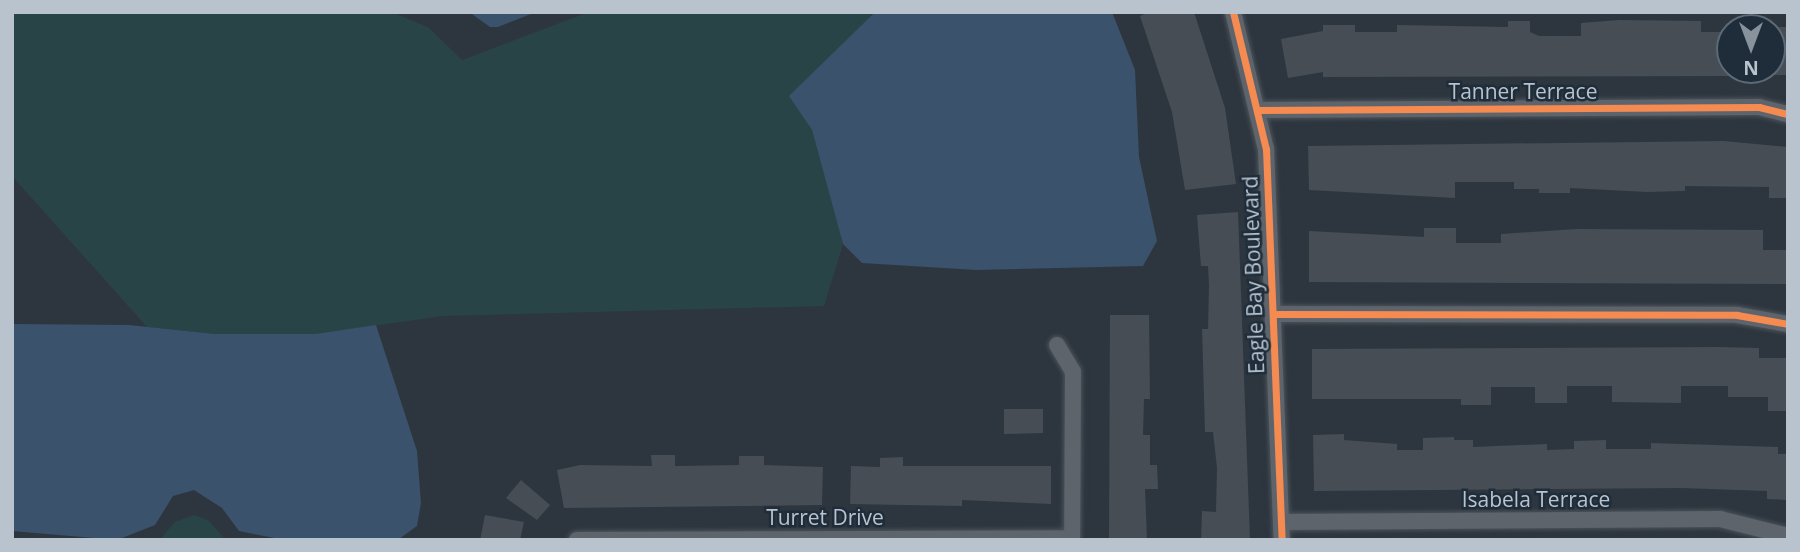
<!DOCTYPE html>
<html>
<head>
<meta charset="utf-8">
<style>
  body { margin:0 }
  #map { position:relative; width:1800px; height:552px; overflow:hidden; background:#2d363f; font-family:"Open Sans",sans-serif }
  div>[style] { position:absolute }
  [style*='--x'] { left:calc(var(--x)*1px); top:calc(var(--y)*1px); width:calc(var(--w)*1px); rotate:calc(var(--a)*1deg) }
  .green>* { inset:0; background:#294446 }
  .water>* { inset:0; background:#3a526b }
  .building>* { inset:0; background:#464d54 }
  .roads { filter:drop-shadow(0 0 2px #4c5259) drop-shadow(0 0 2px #4c5259) }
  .minor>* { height:16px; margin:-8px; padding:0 8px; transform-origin:8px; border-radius:8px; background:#5e646c }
  .cycleway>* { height:7px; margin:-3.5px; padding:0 3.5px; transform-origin:3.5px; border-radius:3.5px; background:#f68b52 }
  span { translate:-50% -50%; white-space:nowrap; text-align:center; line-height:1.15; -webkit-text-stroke:5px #1f2d3b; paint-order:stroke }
  .street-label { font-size:21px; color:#b8c3ce }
  .frame { position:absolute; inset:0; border:14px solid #b8c3ce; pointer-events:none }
  .north { position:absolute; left:1716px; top:14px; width:70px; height:70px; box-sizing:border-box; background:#1f2d3b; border:2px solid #5c6976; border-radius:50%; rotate:180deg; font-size:19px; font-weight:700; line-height:28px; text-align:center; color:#b8c3ce }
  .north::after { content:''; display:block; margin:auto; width:24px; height:32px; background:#87929c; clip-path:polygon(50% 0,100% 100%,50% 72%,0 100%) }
</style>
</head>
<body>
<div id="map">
  <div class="green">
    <div style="clip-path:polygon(12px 12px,391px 12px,428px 27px,462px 60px,589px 12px,875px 12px,790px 96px,812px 130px,843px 244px,824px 306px,443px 316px,315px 334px,215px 334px,147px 327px,12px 176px)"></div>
    <div style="clip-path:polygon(194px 515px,208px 520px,226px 540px,159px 540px,175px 522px)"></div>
  </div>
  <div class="water">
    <div style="clip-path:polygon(469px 12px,536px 12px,498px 27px,490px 27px)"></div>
    <div style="clip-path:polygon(875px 12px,1112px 12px,1135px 70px,1139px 157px,1157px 241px,1143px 266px,976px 270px,862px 263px,843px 244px,812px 130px,789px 96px)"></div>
    <div style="clip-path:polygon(12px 324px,129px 325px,215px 334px,315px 334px,376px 325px,417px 451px,421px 503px,417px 526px,399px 539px,274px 538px,239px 531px,222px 508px,194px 490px,173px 496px,155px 525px,117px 540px,12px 531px)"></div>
  </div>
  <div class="building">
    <div style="clip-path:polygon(1149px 12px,1194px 12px,1225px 108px,1236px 184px,1185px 190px,1172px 112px,1140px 16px)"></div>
    <div style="clip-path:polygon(1619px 20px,1701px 21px,1701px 32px,1730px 32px,1730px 76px,1323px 77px,1323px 72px,1288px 78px,1281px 39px,1323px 31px,1323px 25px,1355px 25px,1355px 32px,1397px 32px,1397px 25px,1508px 27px,1508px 21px,1530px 21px,1530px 32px,1539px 36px,1581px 36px,1581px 23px)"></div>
    <div style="clip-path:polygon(1772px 27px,1788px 27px,1788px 75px,1772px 75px)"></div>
    <div style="clip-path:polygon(1723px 141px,1788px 147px,1788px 198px,1769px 198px,1769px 187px,1685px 186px,1685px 191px,1647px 192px,1570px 188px,1570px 193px,1539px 193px,1539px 189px,1514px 189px,1514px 182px,1455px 182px,1455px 198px,1309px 190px,1308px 146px)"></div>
    <div style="clip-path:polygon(1238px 212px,1250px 540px,1201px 540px,1202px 511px,1216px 512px,1217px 468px,1213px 432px,1205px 432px,1202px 329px,1208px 329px,1209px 285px,1208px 266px,1201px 266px,1197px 215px)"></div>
    <div style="clip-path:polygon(1424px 228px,1456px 228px,1456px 243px,1501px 243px,1501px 234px,1577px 229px,1763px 230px,1763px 250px,1788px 250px,1788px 284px,1309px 282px,1309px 231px,1424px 237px)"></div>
    <div style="clip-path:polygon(1110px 315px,1149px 315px,1150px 399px,1144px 399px,1143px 435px,1150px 435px,1150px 465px,1157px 465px,1158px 489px,1145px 489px,1147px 540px,1109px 540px)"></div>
    <div style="clip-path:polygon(1719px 347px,1759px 348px,1759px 358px,1788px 358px,1788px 411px,1768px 411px,1768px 397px,1728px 397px,1728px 386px,1681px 386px,1681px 403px,1612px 402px,1612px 386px,1567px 386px,1567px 403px,1535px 403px,1535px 387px,1491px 387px,1491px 405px,1461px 405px,1461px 399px,1312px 399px,1312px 349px)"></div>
    <div style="clip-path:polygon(1004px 409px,1043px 409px,1043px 433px,1004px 434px)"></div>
    <div style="clip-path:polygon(1344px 434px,1344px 440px,1397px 444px,1397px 450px,1423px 450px,1423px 438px,1454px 437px,1454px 440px,1473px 440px,1473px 447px,1547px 444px,1547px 450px,1574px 449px,1574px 441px,1606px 440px,1606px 449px,1651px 449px,1651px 443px,1778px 447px,1778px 454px,1788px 454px,1788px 500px,1767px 499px,1767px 491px,1682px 488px,1314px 491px,1313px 435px)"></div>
    <div style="clip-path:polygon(651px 455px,675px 455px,675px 466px,739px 465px,739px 456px,764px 456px,764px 465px,823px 467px,822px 505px,564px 508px,557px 470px,580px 465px,652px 466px)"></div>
    <div style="clip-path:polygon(903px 457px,903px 466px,1051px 466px,1051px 504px,962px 500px,962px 506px,850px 504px,851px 466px,880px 467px,880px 458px)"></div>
    <div style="clip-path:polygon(521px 480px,550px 505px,537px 520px,506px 498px)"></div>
    <div style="clip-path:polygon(485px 515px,524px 522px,520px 540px,480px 540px)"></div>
  </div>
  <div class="roads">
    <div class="minor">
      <div style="--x:1233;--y:12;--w:141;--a:76.5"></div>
      <div style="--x:1266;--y:149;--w:391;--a:87.7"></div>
      <div style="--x:1258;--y:110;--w:501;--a:-0.34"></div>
      <div style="--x:1759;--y:107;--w:30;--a:14"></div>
      <div style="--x:1273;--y:314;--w:464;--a:0.1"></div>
      <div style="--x:1737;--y:315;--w:52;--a:10"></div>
      <div style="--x:1057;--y:345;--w:31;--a:59"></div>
      <div style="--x:1073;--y:372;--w:168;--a:90.3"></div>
      <div style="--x:1282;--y:522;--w:438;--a:-0.4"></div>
      <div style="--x:1720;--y:519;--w:70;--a:14"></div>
      <div style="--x:577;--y:540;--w:495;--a:-0.2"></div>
    </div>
  </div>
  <div class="cycleway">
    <div style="--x:1233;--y:12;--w:141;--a:76.5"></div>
    <div style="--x:1266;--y:149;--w:391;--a:87.7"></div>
    <div style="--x:1258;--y:110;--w:501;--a:-0.34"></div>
    <div style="--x:1759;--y:107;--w:30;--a:14"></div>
    <div style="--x:1273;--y:314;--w:464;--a:0.1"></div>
    <div style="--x:1737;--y:315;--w:52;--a:10"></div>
  </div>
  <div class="street-label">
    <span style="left:1523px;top:91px">Tanner Terrace</span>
    <span style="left:1253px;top:275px;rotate:-92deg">Eagle Bay Boulevard</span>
    <span style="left:1536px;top:499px">Isabela Terrace</span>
    <span style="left:825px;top:517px">Turret Drive</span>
  </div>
  <div class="frame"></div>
  <div class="north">N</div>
</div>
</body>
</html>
